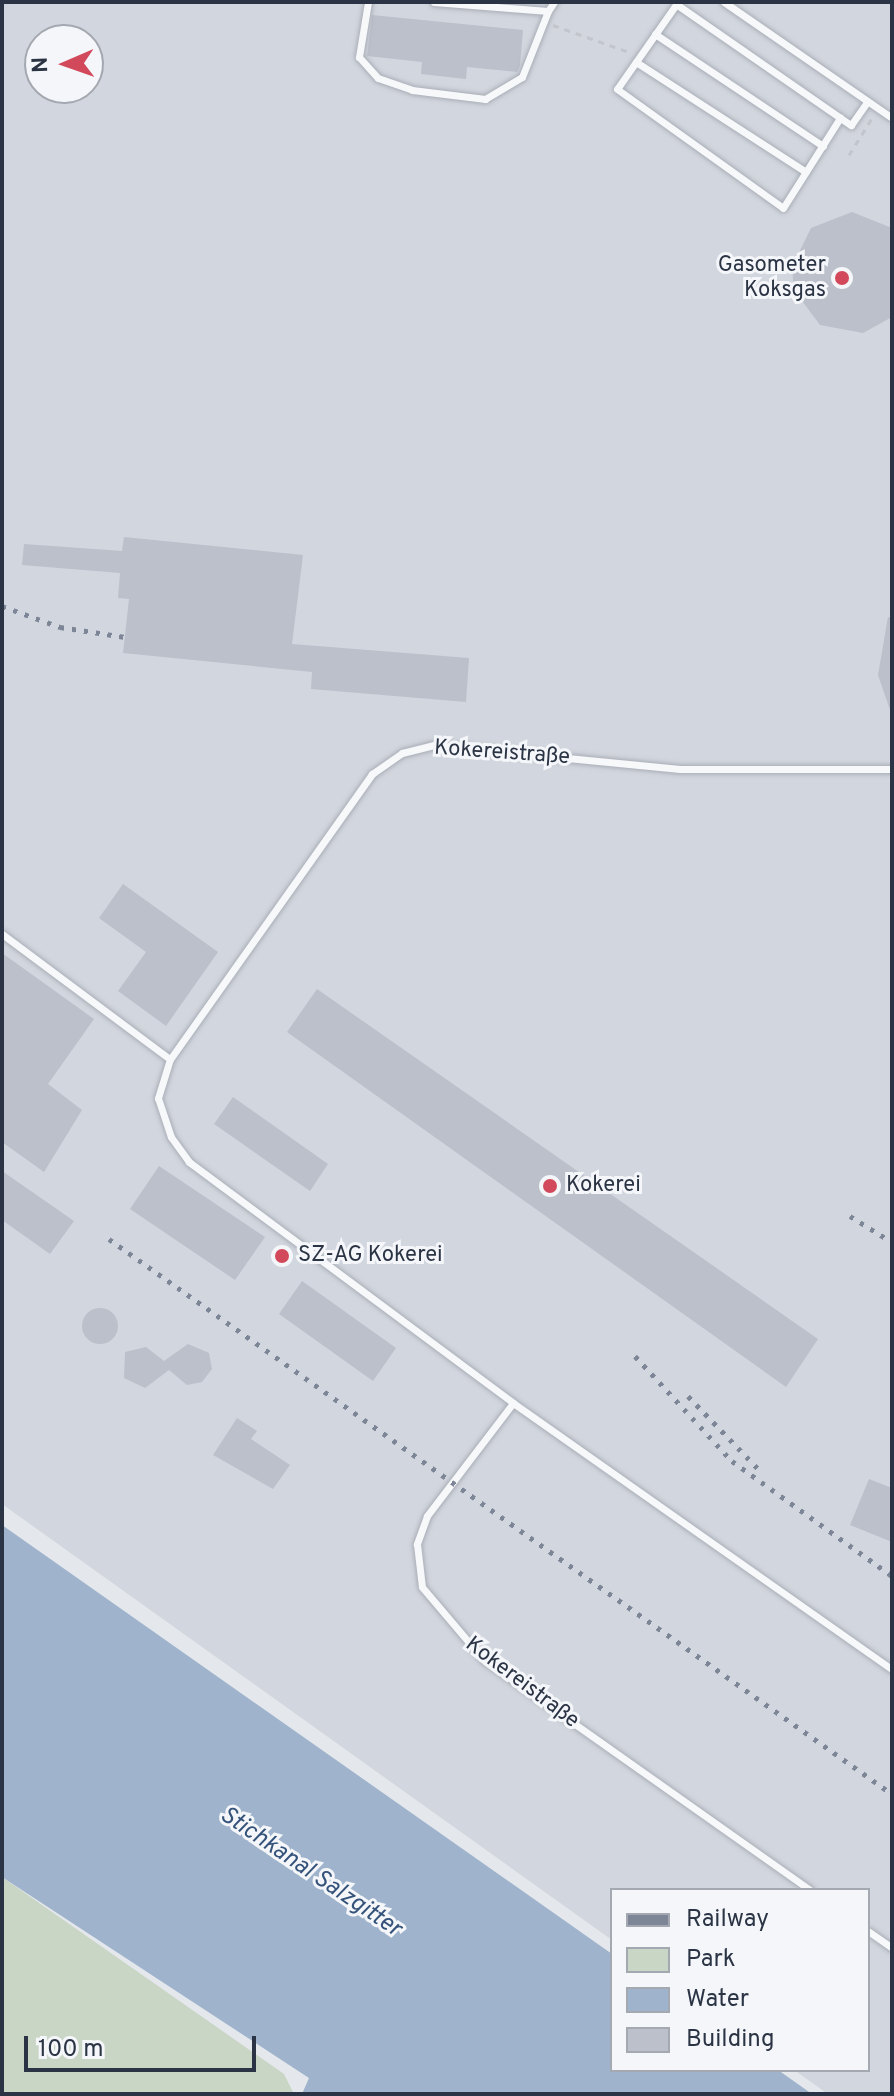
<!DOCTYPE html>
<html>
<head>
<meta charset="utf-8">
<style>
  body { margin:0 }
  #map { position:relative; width:894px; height:2096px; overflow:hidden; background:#e4e7ec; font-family:Overpass,sans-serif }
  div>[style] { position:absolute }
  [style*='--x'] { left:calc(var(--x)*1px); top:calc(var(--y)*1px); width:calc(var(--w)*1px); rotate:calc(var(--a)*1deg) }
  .built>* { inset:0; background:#d2d6de }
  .green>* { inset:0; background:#c9d6c5 }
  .water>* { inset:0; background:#9fb4cc }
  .building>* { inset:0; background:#bbc0ca }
  .round { border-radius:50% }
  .path>* { height:3px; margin-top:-1.5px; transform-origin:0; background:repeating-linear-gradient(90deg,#c2c5cb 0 6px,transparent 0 12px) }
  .roads { filter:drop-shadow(0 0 2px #a9aeb7) drop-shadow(0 0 2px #a9aeb7) }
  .lane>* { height:7px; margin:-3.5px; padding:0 3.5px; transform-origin:3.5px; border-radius:3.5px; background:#f7f8fa }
  .rail>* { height:5px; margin-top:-2.5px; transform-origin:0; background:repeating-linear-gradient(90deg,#7d8696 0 4px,transparent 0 12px) }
  .dots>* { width:22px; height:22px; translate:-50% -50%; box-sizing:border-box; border:4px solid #f4f6f9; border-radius:50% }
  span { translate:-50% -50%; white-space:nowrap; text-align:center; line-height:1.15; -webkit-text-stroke:6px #f4f6f9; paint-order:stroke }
  .poi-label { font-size:22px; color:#2b3445 }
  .right { translate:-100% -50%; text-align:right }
  .left { translate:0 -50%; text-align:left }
  .street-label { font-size:22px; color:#2b3445 }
  .water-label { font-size:24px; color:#34527a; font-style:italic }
  .frame { position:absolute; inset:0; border:4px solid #2b3445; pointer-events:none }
  .legend { position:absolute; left:610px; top:1888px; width:260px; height:184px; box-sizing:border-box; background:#f4f6f9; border:2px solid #a4a8b1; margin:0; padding:10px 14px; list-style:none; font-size:24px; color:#2b3445 }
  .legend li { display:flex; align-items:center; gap:16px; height:40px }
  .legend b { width:40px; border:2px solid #a4a8b1 }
  .north { position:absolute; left:24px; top:24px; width:80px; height:80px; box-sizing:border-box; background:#f4f6f9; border:2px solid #a4a8b1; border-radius:50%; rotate:268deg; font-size:22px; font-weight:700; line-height:32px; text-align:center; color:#2b3445 }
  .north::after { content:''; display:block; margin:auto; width:28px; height:36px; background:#d1495b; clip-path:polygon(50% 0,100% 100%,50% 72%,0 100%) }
  .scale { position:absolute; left:24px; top:2036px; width:232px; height:36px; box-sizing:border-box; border:4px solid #2b3445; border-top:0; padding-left:10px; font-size:24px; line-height:28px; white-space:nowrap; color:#2b3445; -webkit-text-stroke:6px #f4f6f9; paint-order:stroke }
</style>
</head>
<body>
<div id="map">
  <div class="built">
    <div style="clip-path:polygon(evenodd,2px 2px,892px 2px,892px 2094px,828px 2094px,794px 2070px,868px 2070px,868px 1890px,612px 1890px,612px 1940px,2px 1504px,2px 2px,40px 40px,88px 40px,88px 88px,40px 88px,40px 40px)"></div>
  </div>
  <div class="green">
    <div style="clip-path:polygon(2px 1877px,284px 2074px,294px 2094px,2px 2094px)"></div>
  </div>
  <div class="water">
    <div style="clip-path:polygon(2px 1525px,612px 1954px,612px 2070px,778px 2070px,812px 2094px,302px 2094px,309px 2078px,2px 1877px)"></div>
  </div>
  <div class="building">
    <div style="clip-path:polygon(372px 15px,523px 30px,520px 66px,517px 72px,467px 67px,466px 79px,421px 74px,422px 62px,367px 56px)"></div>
    <div style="clip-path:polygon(852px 212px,892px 228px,892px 317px,863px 333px,820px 325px,794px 290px,792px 267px,811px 228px)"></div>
    <div style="clip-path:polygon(124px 537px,303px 555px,292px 644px,469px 658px,466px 702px,311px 689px,312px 672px,123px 653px,129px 599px,118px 598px,120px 573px,22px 565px,24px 544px,122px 551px)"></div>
    <div style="clip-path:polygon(888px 617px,892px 618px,890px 710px,878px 675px)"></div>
    <div style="clip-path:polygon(123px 884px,218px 952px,166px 1026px,118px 991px,146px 952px,99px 918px)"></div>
    <div style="clip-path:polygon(2px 953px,94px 1019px,48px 1084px,82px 1110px,44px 1172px,2px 1142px)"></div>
    <div style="clip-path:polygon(317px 989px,818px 1339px,786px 1387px,287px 1032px)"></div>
    <div style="clip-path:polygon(233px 1097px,328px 1164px,310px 1191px,214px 1124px)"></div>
    <div style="clip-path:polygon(159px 1166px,265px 1237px,235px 1280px,130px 1209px)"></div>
    <div style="clip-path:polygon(2px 1171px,74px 1221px,50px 1254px,2px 1220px)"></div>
    <div style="clip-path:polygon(302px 1281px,396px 1348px,373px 1381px,279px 1314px)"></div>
    <div class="round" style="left:82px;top:1308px;width:36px;height:36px"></div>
    <div style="clip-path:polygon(188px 1344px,209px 1353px,212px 1369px,202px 1382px,187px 1385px,169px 1370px,145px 1388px,124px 1378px,125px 1352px,146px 1347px,164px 1361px)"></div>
    <div style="clip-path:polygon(237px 1418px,257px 1431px,251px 1439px,290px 1465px,273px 1489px,213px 1455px)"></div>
    <div style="clip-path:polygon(869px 1479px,892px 1488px,892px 1542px,850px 1525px)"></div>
  </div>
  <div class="path">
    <div style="--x:553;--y:25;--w:81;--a:19.6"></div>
    <div style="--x:849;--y:155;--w:44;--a:-58.1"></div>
  </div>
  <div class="roads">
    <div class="lane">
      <div style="--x:368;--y:2;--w:56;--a:99.3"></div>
      <div style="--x:359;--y:57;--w:28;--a:48"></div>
      <div style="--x:378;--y:78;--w:36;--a:19"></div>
      <div style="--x:412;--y:90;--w:74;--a:7"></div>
      <div style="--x:485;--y:99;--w:43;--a:-30.7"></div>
      <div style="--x:522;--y:77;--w:71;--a:-68.5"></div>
      <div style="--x:434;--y:2;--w:114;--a:4.5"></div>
      <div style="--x:548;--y:11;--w:11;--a:-56"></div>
      <div style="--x:724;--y:2;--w:204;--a:34.6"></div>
      <div style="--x:676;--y:4;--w:213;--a:34.7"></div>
      <div style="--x:851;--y:125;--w:29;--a:-55"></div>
      <div style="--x:675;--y:6;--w:101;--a:124.9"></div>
      <div style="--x:617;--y:89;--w:204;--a:35.6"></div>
      <div style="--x:783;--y:208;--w:107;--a:-57.7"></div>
      <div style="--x:655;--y:34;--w:202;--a:33.7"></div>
      <div style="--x:636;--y:62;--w:202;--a:32.9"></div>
      <div style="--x:892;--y:769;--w:212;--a:180"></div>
      <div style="--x:680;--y:769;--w:247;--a:-174.4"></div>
      <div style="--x:434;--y:745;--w:33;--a:166"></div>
      <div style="--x:402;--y:753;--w:37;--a:145"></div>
      <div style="--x:372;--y:774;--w:349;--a:125.3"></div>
      <div style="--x:170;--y:1059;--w:41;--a:107.1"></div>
      <div style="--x:158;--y:1098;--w:41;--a:71.6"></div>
      <div style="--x:171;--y:1137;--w:31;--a:54"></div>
      <div style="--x:189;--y:1162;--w:404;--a:36.6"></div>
      <div style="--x:513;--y:1403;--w:463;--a:35.1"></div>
      <div style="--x:2;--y:934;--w:209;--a:36.7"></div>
      <div style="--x:513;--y:1403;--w:142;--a:127.3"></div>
      <div style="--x:427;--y:1516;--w:30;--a:110"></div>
      <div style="--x:417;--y:1544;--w:43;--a:83.4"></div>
      <div style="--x:422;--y:1587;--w:96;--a:49.7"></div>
      <div style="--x:484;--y:1660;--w:399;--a:35.2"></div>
      <div style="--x:868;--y:1931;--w:29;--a:35"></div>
    </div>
  </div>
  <div class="rail">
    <div style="--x:2;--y:606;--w:62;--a:19.9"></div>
    <div style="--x:60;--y:627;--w:66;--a:8.7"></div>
    <div style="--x:850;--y:1216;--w:49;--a:31.8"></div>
    <div style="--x:109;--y:1239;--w:960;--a:35.33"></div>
    <div style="--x:635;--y:1356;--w:143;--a:47.3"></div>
    <div style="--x:732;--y:1461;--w:197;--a:35.7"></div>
    <div style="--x:688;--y:1396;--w:107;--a:46.1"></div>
  </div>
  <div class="dots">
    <div style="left:842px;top:278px;background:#d1495b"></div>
    <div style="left:550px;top:1186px;background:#d1495b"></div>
    <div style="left:282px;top:1256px;background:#d1495b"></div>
  </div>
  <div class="poi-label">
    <span class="right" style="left:826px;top:278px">Gasometer<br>Koksgas</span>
    <span class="left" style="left:566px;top:1186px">Kokerei</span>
    <span class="left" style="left:298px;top:1256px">SZ-AG Kokerei</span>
  </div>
  <div class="street-label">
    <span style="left:502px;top:753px;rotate:4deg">Kokereistraße</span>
    <span style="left:522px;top:1683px;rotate:37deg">Kokereistraße</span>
  </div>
  <div class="water-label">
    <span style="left:310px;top:1873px;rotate:34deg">Stichkanal Salzgitter</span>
  </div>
  <div class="frame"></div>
  <ul class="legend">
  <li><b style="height:10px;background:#7d8696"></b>Railway</li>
  <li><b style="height:22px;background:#c9d6c5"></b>Park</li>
  <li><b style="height:22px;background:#9fb4cc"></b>Water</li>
  <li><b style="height:22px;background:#bbc0ca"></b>Building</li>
  </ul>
  <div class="north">N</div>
  <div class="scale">100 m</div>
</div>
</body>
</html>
